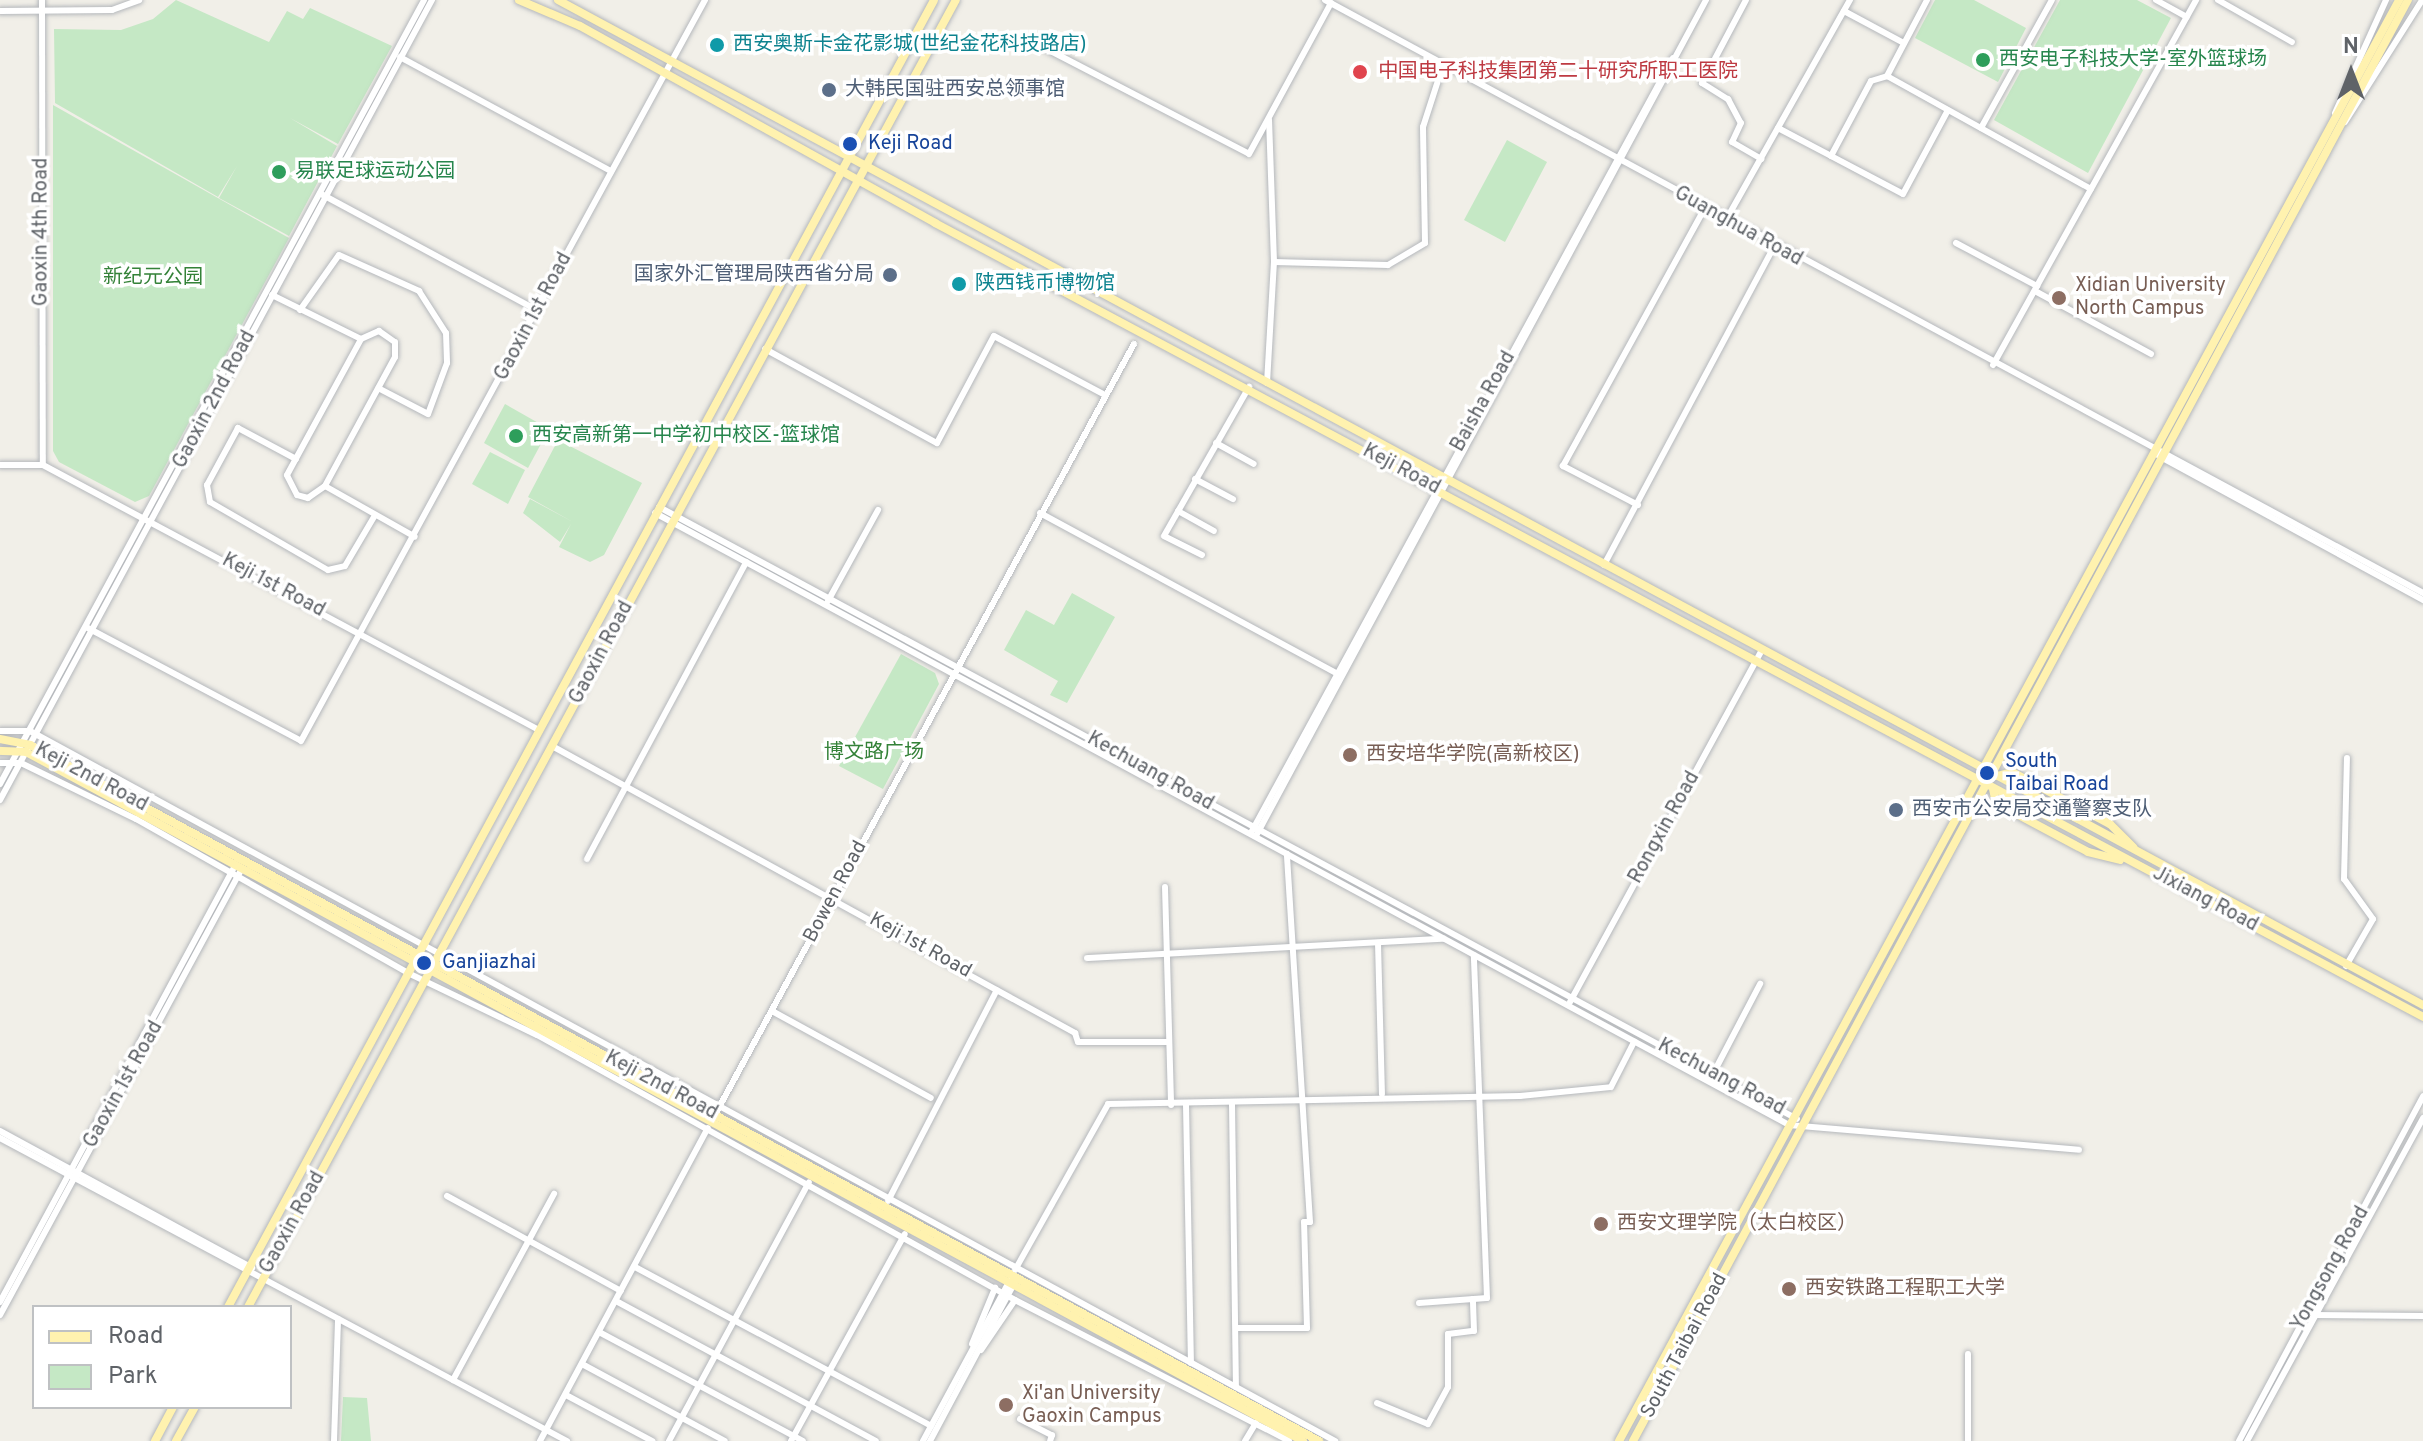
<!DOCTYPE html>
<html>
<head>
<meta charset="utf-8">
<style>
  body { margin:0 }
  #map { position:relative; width:2423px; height:1441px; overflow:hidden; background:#f1efe8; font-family:Overpass,"Noto Sans SC",sans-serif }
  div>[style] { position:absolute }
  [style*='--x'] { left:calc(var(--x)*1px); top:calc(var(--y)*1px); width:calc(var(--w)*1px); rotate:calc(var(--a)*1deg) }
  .green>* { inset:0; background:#c5e8c5 }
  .roads { filter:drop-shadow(0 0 2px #b5b8bc) drop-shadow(0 0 2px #b5b8bc) }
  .minor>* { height:6px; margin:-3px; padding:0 3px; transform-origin:3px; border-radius:3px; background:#fff }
  .major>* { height:8px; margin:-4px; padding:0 4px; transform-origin:4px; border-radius:4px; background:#fff2af }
  .dots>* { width:22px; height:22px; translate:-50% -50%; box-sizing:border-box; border:4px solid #fff; border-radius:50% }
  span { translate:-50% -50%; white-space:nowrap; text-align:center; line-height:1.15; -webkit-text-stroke:7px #fff; paint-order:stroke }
  .culture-label { font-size:20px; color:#0d838f }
  .left { translate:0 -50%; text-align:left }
  .leisure-label { font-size:20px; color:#27864d }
  .health-label { font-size:20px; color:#be3a42 }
  .service-label { font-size:20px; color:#4e5e75 }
  .right { translate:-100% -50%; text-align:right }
  .transit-label { font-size:20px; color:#164399 }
  .street-label { font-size:20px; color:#5f6368 }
  .park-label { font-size:20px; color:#348238 }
  .education-label { font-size:20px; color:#785e54 }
  .legend { position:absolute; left:32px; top:1305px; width:260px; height:104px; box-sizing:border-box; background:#fff; border:2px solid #bfc1c3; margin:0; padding:10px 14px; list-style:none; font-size:24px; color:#5f6368 }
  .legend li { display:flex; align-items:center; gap:16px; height:40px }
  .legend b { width:40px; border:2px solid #bfc1c3 }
  .north { position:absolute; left:2311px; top:32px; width:80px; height:80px; -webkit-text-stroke:6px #fff; paint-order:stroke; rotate:0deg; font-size:22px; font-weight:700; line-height:32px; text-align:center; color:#5f6368 }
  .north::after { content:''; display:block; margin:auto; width:28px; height:36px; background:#5f6368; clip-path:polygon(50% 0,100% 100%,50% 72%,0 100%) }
</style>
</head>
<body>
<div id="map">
  <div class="green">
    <div style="clip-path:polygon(176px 0,269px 42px,287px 11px,303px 19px,310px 8px,392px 46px,338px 144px,290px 118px,337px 146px,289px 236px,219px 198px,237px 166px,218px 197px,55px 103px,54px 29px,121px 30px,153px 19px)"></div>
    <div style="clip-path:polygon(1935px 0,1974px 0,2026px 28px,1998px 82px,1915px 38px)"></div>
    <div style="clip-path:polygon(2060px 0,2137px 0,2171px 18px,2088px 173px,1994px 120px)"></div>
    <div style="clip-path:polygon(53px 105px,289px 238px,149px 496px,135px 502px,59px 462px,53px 451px)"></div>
    <div style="clip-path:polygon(1507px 140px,1547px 162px,1505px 242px,1464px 220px)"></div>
    <div style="clip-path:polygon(505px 404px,549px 429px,528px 468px,484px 443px)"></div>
    <div style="clip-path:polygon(558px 440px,642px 483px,604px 555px,590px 562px,559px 547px,571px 524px,560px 542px,523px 513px,530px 499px,573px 522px,528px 497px)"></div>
    <div style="clip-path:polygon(490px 452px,525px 470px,508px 504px,472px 484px)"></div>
    <div style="clip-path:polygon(1072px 593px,1115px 617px,1067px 703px,1050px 695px,1058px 681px,1004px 650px,1026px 610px,1054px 625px)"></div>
    <div style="clip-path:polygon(901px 654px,935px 673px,939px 684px,883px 789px,839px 766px)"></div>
    <div style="clip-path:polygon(343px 1397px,367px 1398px,371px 1441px,341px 1441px)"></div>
  </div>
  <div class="roads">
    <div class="minor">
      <div style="--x:42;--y:0;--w:465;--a:89.9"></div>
      <div style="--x:1325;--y:0;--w:1248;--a:28.37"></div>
      <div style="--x:1746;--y:0;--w:94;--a:117.9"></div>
      <div style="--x:1702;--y:83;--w:31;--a:32"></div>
      <div style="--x:1728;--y:99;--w:27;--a:62"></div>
      <div style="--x:1741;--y:123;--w:21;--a:115"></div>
      <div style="--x:1732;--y:142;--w:34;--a:30"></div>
      <div style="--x:2156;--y:0;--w:35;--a:29"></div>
      <div style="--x:2218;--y:0;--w:85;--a:29.6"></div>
      <div style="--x:0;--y:11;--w:112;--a:-0.5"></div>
      <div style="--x:112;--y:10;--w:29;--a:-20"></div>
      <div style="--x:1844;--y:11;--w:68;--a:28.1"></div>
      <div style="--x:1041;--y:46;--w:234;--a:27.4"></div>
      <div style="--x:1249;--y:154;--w:172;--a:-61.5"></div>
      <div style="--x:400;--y:57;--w:240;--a:28.4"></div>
      <div style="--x:1887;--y:76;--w:233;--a:29"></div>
      <div style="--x:2335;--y:113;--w:124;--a:-65.7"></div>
      <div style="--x:2345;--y:122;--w:144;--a:-57.7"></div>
      <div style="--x:1778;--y:128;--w:141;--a:27.8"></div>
      <div style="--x:1903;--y:194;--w:95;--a:-61.8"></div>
      <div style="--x:1981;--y:128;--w:146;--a:-61"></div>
      <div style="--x:1831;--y:156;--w:85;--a:-61.9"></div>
      <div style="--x:1871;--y:81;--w:17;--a:-17"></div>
      <div style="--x:1887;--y:76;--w:86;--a:-62.2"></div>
      <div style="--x:323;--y:195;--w:244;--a:28.3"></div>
      <div style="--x:1726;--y:220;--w:253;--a:-60.6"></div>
      <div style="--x:1956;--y:243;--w:92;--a:28"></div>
      <div style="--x:1274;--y:262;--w:114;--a:1.5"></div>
      <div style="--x:1388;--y:265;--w:43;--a:-30.7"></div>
      <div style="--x:1425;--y:243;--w:116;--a:-91"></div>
      <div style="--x:1423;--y:127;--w:65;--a:-72.1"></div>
      <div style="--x:2035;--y:291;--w:132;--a:28.5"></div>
      <div style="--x:272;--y:295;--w:99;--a:26.3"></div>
      <div style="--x:300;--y:310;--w:67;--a:-54.7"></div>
      <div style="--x:339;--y:255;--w:88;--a:24.2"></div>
      <div style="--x:419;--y:291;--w:50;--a:57.3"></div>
      <div style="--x:446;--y:333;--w:30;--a:88"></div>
      <div style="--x:447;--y:363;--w:54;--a:110.4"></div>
      <div style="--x:428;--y:414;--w:56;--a:-152.5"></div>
      <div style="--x:379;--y:331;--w:19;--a:35"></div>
      <div style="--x:395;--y:342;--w:15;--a:90"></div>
      <div style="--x:395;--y:357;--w:147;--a:118.5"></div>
      <div style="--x:325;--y:486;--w:21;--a:145"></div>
      <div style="--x:308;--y:498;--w:11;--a:-165"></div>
      <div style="--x:297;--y:495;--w:22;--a:-117"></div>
      <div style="--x:287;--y:475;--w:155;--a:-61.4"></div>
      <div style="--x:361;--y:339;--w:20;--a:-24"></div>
      <div style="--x:765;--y:349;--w:196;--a:28.7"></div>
      <div style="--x:937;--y:443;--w:121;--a:-62"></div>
      <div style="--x:994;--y:336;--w:126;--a:28"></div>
      <div style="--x:1993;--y:365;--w:418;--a:-60.9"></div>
      <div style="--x:1267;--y:383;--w:121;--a:-86.7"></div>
      <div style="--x:1274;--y:262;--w:142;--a:-92"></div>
      <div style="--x:1216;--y:443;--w:43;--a:28.9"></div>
      <div style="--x:2159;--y:456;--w:301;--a:28.6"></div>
      <div style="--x:296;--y:459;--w:66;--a:-151.9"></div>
      <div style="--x:238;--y:428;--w:65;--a:118.5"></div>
      <div style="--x:207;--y:485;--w:17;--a:80"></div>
      <div style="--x:210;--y:502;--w:136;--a:30"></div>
      <div style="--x:328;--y:570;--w:17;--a:-13"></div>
      <div style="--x:345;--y:566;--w:59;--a:-59.5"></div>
      <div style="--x:0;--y:465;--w:43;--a:0"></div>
      <div style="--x:43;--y:465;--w:562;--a:28.11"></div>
      <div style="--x:1195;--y:479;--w:43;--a:27.8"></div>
      <div style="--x:325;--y:486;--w:103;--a:29.5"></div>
      <div style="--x:1638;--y:505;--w:85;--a:-152.5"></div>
      <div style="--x:1563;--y:466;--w:293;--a:-61.2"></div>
      <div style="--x:659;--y:507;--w:1292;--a:28.27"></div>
      <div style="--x:1178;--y:511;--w:41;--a:29.1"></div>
      <div style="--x:655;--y:513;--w:1289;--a:28.35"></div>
      <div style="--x:1789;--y:1125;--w:291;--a:4.9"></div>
      <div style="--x:1040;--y:513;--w:341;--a:28.4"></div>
      <div style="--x:1202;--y:555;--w:42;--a:-153.4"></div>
      <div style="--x:1164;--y:536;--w:172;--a:-60.3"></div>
      <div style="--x:1604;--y:565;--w:361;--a:-61.9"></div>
      <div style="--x:828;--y:601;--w:104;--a:-61.2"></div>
      <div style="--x:86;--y:627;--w:243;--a:27.9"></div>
      <div style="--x:301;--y:741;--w:844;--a:-61.4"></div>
      <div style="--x:0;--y:731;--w:30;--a:0"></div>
      <div style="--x:30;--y:731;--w:1486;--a:28.55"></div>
      <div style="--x:552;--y:746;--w:597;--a:28.76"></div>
      <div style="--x:1075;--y:1033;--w:9;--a:72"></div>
      <div style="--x:1078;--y:1042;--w:89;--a:0"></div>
      <div style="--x:0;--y:763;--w:21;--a:0"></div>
      <div style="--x:21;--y:763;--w:128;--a:26"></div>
      <div style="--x:136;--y:819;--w:313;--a:29.5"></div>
      <div style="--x:408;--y:973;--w:143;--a:25.7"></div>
      <div style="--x:537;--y:1035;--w:547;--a:29"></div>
      <div style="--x:1015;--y:1300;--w:308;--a:27.2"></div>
      <div style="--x:0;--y:784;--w:891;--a:-61.59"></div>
      <div style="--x:0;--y:800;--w:909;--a:-61.63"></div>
      <div style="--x:1252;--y:831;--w:880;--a:-61.43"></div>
      <div style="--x:1257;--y:834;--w:947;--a:-61.7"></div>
      <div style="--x:587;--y:859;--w:337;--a:-61.8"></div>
      <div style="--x:1165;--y:887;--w:218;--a:88.4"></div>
      <div style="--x:1378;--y:943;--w:151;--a:88.5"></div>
      <div style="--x:1087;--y:958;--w:357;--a:-3.1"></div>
      <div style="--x:2346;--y:966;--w:54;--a:-60.1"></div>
      <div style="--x:2373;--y:919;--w:49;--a:-125.9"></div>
      <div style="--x:2344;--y:879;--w:121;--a:-88.6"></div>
      <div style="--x:1570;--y:1002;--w:400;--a:-61.4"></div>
      <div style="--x:772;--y:1011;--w:181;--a:28.7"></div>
      <div style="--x:1713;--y:1074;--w:102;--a:-62.4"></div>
      <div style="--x:1232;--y:1104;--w:283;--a:89.2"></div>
      <div style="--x:1186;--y:1105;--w:258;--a:88.9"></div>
      <div style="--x:717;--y:1111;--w:873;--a:-61.47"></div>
      <div style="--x:0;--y:1131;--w:287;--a:28.5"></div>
      <div style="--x:0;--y:1138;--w:643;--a:28.12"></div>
      <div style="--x:447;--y:1196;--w:198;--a:28.6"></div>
      <div style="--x:888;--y:1201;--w:237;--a:-62.7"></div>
      <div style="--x:635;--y:1267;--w:336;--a:28.2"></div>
      <div style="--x:1015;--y:1270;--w:190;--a:-60.7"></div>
      <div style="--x:1108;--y:1104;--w:412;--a:-1.1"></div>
      <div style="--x:1520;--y:1096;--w:91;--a:-5.6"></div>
      <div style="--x:1611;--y:1087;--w:51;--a:-62.9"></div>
      <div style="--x:616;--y:1301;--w:295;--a:28.3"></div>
      <div style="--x:0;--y:1302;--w:492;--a:-61.7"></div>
      <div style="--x:1419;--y:1303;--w:68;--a:-4.2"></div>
      <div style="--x:1487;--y:1298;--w:343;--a:-92.2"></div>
      <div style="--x:0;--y:1315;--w:504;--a:-61.55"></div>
      <div style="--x:2313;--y:1315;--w:110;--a:0.5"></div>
      <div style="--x:1236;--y:1328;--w:71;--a:0"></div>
      <div style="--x:1307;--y:1328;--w:106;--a:-91.6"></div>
      <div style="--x:1304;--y:1222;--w:6;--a:0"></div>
      <div style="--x:1310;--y:1222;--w:369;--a:-93.6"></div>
      <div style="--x:599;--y:1332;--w:231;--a:28.1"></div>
      <div style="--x:972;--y:1344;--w:61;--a:-67.7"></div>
      <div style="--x:981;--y:1350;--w:60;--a:-55.8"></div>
      <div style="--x:582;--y:1364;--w:162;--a:28.3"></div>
      <div style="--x:453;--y:1380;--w:212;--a:-61.5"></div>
      <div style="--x:566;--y:1395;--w:98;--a:28.1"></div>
      <div style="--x:1377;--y:1403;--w:55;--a:22.4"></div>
      <div style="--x:1428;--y:1424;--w:42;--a:-61.6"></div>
      <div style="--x:1448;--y:1387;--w:53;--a:-90"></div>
      <div style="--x:1448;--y:1334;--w:26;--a:-7"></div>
      <div style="--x:1474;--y:1331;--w:32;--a:-92"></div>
      <div style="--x:1020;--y:1419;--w:36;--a:27"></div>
      <div style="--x:1052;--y:1435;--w:6;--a:108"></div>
      <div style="--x:334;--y:1441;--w:122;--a:-88.1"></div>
      <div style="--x:540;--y:1441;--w:355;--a:-61.8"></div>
      <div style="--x:669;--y:1441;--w:294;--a:-61.6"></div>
      <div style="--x:791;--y:1441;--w:236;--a:-61.2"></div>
      <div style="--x:923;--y:1441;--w:183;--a:-61.6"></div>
      <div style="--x:930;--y:1441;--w:180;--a:-61.9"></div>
      <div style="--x:1245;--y:1441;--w:21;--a:-59"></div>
      <div style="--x:1968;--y:1441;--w:87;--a:-90"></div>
      <div style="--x:2239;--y:1441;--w:391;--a:-61.9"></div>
      <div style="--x:2247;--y:1441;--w:368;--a:-61.4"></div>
    </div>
    <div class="major">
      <div style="--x:519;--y:0;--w:66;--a:23.1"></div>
      <div style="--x:580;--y:26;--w:406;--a:29"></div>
      <div style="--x:935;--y:223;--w:1687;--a:28.08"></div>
      <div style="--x:558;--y:0;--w:2119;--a:28.32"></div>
      <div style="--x:0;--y:739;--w:31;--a:11"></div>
      <div style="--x:30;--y:745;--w:1465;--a:28.37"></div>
      <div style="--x:0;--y:751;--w:26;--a:2"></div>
      <div style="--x:26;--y:752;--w:1451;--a:28.35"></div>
      <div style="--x:1997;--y:776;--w:16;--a:-15"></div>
      <div style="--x:2012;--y:772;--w:111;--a:28"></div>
      <div style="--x:2110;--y:824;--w:33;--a:45"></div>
      <div style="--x:1993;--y:789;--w:14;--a:78"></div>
      <div style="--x:1996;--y:803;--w:104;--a:28"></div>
      <div style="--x:2088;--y:852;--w:33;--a:14"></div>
      <div style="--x:228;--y:1307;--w:1485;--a:-61.62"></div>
      <div style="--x:248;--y:1307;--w:1486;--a:-61.56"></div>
      <div style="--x:155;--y:1441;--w:38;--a:-62"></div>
      <div style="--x:176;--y:1441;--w:39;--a:-61"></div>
      <div style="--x:1619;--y:1441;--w:1639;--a:-61.57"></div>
      <div style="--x:1633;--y:1441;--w:1636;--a:-61.73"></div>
    </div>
  </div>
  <div class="dots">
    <div style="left:717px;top:45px;background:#0f9aa8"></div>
    <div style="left:1983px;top:60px;background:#2e9e5b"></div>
    <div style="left:1360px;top:72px;background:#e0444e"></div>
    <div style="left:829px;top:90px;background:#5c6f8a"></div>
    <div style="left:850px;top:144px;background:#1a4fb4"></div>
    <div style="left:279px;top:172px;background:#2e9e5b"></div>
    <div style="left:890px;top:275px;background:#5c6f8a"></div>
    <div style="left:959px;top:284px;background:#0f9aa8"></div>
    <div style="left:2059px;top:298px;background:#8d6e63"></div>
    <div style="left:516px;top:436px;background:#2e9e5b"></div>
    <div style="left:1350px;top:755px;background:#8d6e63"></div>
    <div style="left:1987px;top:773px;background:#1a4fb4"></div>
    <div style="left:1896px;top:810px;background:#5c6f8a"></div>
    <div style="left:424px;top:963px;background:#1a4fb4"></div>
    <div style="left:1601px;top:1224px;background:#8d6e63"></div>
    <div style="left:1789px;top:1289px;background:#8d6e63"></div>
    <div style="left:1006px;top:1405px;background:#8d6e63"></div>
  </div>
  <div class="culture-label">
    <span class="left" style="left:733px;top:45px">西安奥斯卡金花影城(世纪金花科技路店)</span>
    <span class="left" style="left:975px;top:284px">陕西钱币博物馆</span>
  </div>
  <div class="leisure-label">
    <span class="left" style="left:1999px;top:60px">西安电子科技大学-室外篮球场</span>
    <span class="left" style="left:295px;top:172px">易联足球运动公园</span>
    <span class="left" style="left:532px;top:436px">西安高新第一中学初中校区-篮球馆</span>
  </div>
  <div class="health-label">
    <span class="left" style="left:1378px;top:72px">中国电子科技集团第二十研究所职工医院</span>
  </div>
  <div class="service-label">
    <span class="left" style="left:845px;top:90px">大韩民国驻西安总领事馆</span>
    <span class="right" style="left:874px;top:275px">国家外汇管理局陕西省分局</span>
    <span class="left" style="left:1912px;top:810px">西安市公安局交通警察支队</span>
  </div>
  <div class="transit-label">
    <span class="left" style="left:868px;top:144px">Keji Road</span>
    <span class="left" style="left:2005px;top:774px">South<br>Taibai Road</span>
    <span class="left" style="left:442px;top:963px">Ganjiazhai</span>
  </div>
  <div class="street-label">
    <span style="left:1738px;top:227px;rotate:29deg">Guanghua Road</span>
    <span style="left:42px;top:232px;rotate:-90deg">Gaoxin 4th Road</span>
    <span style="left:534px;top:317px;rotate:-62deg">Gaoxin 1st Road</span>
    <span style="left:215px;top:400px;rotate:-62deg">Gaoxin 2nd Road</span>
    <span style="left:1484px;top:402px;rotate:-61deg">Baisha Road</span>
    <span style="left:1401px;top:470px;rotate:28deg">Keji Road</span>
    <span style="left:273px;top:586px;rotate:28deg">Keji 1st Road</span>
    <span style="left:602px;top:653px;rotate:-62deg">Gaoxin Road</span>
    <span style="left:1150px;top:772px;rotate:29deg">Kechuang Road</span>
    <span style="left:91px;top:778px;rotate:28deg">Keji 2nd Road</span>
    <span style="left:1665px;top:828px;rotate:-61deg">Rongxin Road</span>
    <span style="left:836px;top:892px;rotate:-62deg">Bowen Road</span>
    <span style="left:2205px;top:900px;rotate:28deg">Jixiang Road</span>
    <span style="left:920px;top:946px;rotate:29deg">Keji 1st Road</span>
    <span style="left:1721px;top:1078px;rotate:28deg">Kechuang Road</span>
    <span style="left:124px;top:1085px;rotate:-61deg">Gaoxin 1st Road</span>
    <span style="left:661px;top:1086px;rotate:28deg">Keji 2nd Road</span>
    <span style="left:293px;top:1223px;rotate:-61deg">Gaoxin Road</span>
    <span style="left:2331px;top:1269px;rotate:-61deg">Yongsong Road</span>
    <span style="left:1685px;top:1346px;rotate:-62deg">South Taibai Road</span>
  </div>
  <div class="park-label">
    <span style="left:153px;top:278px">新纪元公园</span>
    <span style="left:874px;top:753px">博文路广场</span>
  </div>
  <div class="education-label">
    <span class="left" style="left:2075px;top:298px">Xidian University<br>North Campus</span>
    <span class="left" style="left:1366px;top:755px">西安培华学院(高新校区)</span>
    <span class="left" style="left:1617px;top:1224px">西安文理学院（太白校区）</span>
    <span class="left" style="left:1805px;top:1289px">西安铁路工程职工大学</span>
    <span class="left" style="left:1022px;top:1406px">Xi'an University<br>Gaoxin Campus</span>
  </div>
  <ul class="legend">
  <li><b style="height:10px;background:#fff2af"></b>Road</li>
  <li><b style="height:22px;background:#c5e8c5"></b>Park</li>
  </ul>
  <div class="north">N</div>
</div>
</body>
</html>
